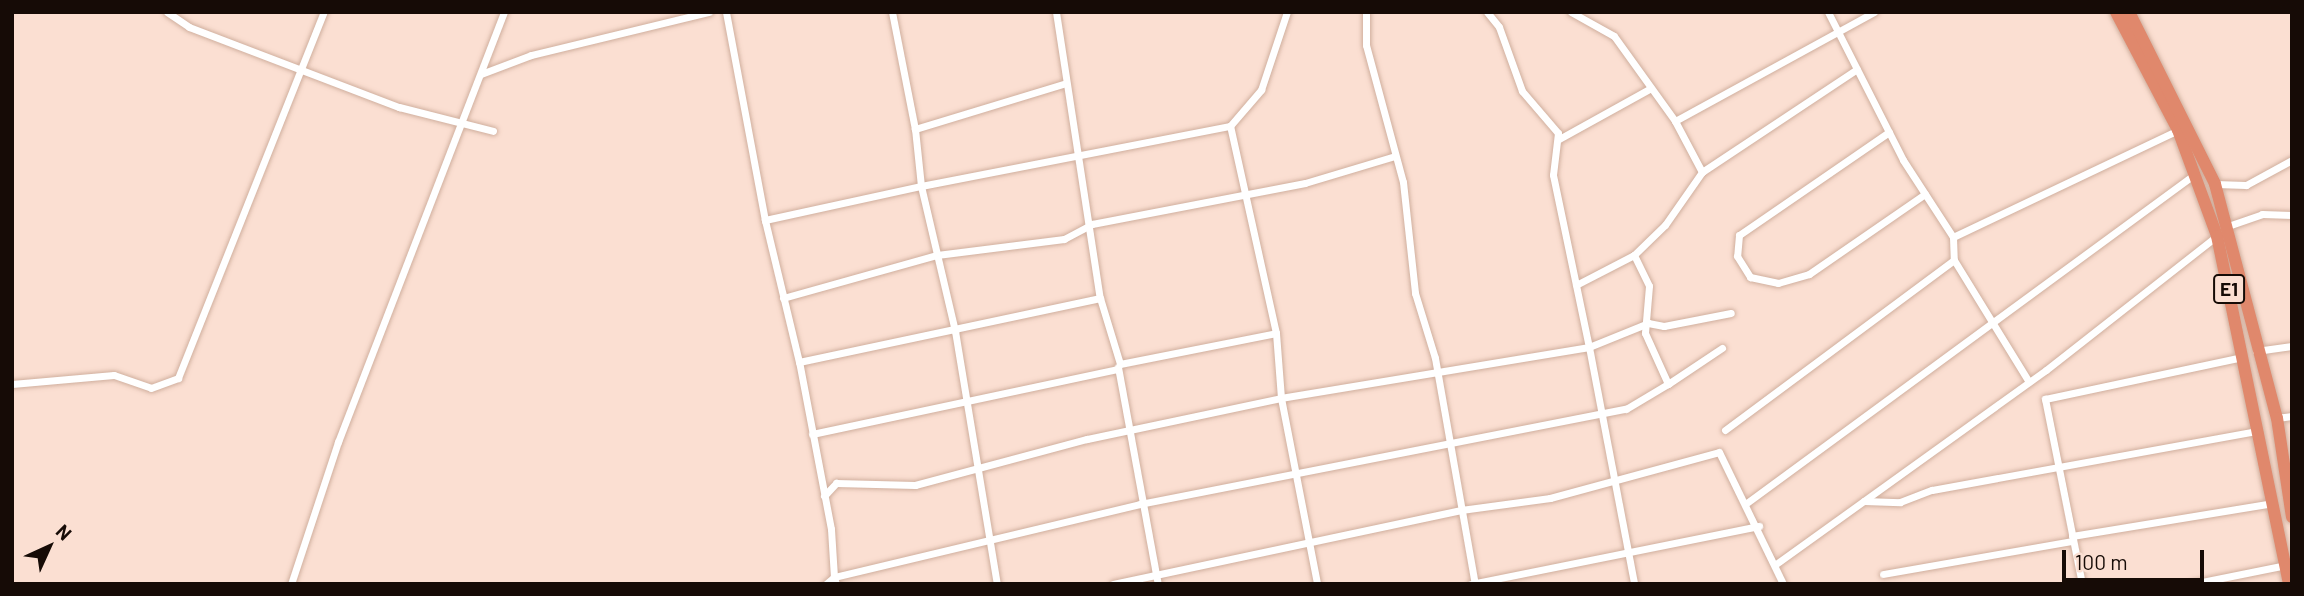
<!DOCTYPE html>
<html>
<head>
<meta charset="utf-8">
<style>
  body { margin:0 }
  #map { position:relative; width:2304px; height:596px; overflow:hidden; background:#fbdfd2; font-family:Barlow,sans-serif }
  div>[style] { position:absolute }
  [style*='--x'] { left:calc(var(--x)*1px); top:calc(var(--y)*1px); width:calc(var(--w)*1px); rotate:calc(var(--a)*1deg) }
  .roads { filter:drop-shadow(0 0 2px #d0af9e) drop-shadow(0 0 2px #d0af9e) }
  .minor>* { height:7px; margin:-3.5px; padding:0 3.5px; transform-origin:3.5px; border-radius:3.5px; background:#fff }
  .trunk>* { height:12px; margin:-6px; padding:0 6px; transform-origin:6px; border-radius:6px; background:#e0886c }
  span { translate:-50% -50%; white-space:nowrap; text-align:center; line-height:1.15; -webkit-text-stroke:6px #fbdfd2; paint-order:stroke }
  .shield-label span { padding:2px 5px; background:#fbdfd2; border:2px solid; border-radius:5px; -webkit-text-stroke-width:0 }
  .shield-label { font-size:19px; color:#160b06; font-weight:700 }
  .frame { position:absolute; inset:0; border:14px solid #160b06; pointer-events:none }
  .north { position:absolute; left:14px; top:512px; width:70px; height:70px; -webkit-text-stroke:5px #fbdfd2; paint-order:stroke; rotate:45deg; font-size:19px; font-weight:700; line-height:28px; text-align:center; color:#160b06 }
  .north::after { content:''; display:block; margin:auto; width:24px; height:32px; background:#160b06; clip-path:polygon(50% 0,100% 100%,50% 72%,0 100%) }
  .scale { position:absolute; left:2062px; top:550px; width:142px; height:32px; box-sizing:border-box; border:4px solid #160b06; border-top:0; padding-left:9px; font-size:21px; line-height:24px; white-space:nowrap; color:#160b06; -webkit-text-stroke:5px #fbdfd2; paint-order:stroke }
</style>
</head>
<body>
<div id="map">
  <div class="roads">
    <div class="minor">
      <div style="--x:167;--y:12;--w:27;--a:34"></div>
      <div style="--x:189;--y:27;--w:225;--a:20.9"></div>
      <div style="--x:399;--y:107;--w:97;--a:14.3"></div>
      <div style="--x:726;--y:12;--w:212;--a:79.4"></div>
      <div style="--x:892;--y:12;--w:119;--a:78.9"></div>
      <div style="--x:1056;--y:12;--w:289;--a:81.3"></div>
      <div style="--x:1366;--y:12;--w:33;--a:90"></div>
      <div style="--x:1366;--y:45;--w:142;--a:74.9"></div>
      <div style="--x:1403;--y:182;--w:112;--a:83.8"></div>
      <div style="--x:1415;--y:293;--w:68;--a:72.9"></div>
      <div style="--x:1435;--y:358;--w:230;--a:80"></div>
      <div style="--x:1487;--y:12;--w:19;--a:51"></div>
      <div style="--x:1499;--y:27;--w:68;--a:70.2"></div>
      <div style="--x:1522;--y:91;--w:55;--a:49.4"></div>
      <div style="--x:1558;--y:133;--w:42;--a:96.8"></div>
      <div style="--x:1553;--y:175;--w:176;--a:78.2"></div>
      <div style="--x:1589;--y:347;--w:64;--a:-22.1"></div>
      <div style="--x:1648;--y:323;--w:16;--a:11"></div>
      <div style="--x:1664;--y:326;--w:68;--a:-11"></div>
      <div style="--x:1571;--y:12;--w:49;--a:29.2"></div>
      <div style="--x:1614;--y:36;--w:105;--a:54.3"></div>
      <div style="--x:1675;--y:121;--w:58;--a:62.1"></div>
      <div style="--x:1828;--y:12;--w:166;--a:63.1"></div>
      <div style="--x:1903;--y:160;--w:92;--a:57"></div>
      <div style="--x:1953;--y:237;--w:23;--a:88"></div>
      <div style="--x:1954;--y:260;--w:143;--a:58.4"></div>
      <div style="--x:481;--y:74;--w:53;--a:-20.8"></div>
      <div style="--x:531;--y:55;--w:183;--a:-13.6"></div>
      <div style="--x:1063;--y:84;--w:155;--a:163.1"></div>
      <div style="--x:915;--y:129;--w:57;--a:84"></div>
      <div style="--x:921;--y:186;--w:315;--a:-11"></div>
      <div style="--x:1675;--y:121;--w:227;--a:-28.7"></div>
      <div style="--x:1889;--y:132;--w:182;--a:145.5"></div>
      <div style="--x:1739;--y:235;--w:21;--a:95"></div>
      <div style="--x:1737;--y:256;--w:25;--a:58"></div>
      <div style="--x:1750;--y:277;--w:29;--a:12"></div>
      <div style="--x:1778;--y:283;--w:32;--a:-16"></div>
      <div style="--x:1809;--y:274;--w:141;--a:-34.6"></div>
      <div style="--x:1559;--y:139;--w:105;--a:-29"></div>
      <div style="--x:2215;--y:184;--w:31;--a:2"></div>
      <div style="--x:2246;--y:185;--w:52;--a:-28.5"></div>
      <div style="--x:2228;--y:226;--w:36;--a:-19"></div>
      <div style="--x:2262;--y:214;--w:30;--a:2"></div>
      <div style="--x:1953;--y:237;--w:249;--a:-25.4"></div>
      <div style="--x:1634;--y:255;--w:34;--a:64"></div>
      <div style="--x:1649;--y:286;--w:47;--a:94.9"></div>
      <div style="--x:1645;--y:333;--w:56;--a:65.7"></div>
      <div style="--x:1668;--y:384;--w:65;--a:-33.7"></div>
      <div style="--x:1576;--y:285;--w:65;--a:-27.3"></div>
      <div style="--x:1634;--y:255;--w:43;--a:-44.1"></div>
      <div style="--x:1665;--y:225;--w:65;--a:-55.1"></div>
      <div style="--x:1702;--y:172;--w:186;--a:-33.6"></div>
      <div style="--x:783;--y:298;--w:160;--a:-15.6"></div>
      <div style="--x:937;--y:255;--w:128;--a:-7.2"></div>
      <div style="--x:1064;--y:239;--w:32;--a:-28"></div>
      <div style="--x:1092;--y:224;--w:217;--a:-10.9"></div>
      <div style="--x:1305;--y:183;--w:94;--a:-16.7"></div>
      <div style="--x:1276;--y:333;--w:65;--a:85.6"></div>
      <div style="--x:1281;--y:398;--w:189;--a:79"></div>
      <div style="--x:2256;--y:351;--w:36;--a:-8"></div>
      <div style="--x:799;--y:362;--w:146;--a:-103.5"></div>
      <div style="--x:765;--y:220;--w:160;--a:-12.3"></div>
      <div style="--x:921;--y:186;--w:149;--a:76.8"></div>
      <div style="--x:955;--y:331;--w:256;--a:80.6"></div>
      <div style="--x:1118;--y:367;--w:221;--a:79.6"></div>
      <div style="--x:12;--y:384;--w:102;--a:-5"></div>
      <div style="--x:114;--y:375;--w:39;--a:19"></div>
      <div style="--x:151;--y:388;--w:29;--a:-20"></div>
      <div style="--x:178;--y:378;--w:394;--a:-68.3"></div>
      <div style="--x:2277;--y:418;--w:15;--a:-8"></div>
      <div style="--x:1725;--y:430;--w:285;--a:-36.6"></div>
      <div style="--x:812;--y:434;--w:312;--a:-12"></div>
      <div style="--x:824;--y:496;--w:18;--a:-47"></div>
      <div style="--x:836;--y:483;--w:79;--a:1.5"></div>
      <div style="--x:915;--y:485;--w:178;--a:-15"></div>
      <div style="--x:1087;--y:439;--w:198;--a:-11.9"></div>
      <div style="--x:1281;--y:398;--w:312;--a:-9.4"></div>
      <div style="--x:1589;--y:347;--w:241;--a:79.2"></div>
      <div style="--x:1864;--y:501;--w:36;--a:2"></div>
      <div style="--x:1900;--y:502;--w:34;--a:-21"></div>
      <div style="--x:1932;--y:490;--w:331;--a:-10.3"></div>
      <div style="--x:1748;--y:502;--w:554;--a:-36.27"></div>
      <div style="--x:2072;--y:536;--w:204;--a:-9.3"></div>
      <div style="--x:1776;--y:564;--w:332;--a:-35.7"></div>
      <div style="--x:2046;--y:370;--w:217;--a:-38.1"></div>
      <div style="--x:1883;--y:574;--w:192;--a:-9.9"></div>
      <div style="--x:291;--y:584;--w:150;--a:-71.7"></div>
      <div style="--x:338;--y:442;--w:461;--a:-68.9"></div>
      <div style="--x:826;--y:584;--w:11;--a:-41"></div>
      <div style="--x:834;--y:577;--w:48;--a:-93.6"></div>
      <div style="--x:831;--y:529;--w:170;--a:-100.8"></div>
      <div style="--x:799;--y:362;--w:308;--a:-12"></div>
      <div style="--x:1100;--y:298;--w:69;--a:73.1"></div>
      <div style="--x:1120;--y:364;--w:159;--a:-11.2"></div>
      <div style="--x:1276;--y:333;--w:212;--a:-102.5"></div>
      <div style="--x:1230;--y:126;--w:48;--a:-49.3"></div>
      <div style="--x:1261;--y:90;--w:82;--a:-71.6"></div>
      <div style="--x:836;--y:584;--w:7;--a:-106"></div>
      <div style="--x:834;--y:577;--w:315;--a:-13.4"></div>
      <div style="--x:1140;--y:504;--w:495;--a:-11.1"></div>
      <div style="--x:1626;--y:409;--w:49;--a:-30.8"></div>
      <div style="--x:1113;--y:584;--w:356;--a:-12"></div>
      <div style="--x:1461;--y:510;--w:90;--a:-7.7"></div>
      <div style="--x:1550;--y:498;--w:175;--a:-15.2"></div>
      <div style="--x:1719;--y:452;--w:147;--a:64.1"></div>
      <div style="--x:1471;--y:584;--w:294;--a:-11.4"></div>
      <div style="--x:2082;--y:584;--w:189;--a:-101.3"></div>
      <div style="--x:2045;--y:399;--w:202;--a:-12"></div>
      <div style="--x:2192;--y:584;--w:96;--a:-11.4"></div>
    </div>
    <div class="trunk">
      <div style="--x:2116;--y:12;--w:133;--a:62.3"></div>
      <div style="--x:2178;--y:130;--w:113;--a:69.8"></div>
      <div style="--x:2217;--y:236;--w:355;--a:78.3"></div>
      <div style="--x:2129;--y:12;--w:192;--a:63.4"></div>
      <div style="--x:2215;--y:184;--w:242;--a:75.2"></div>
      <div style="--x:2277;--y:418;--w:100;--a:81.4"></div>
    </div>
  </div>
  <div class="shield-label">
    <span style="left:2229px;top:289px">E1</span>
  </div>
  <div class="frame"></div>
  <div class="north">N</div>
  <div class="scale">100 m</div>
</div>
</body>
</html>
